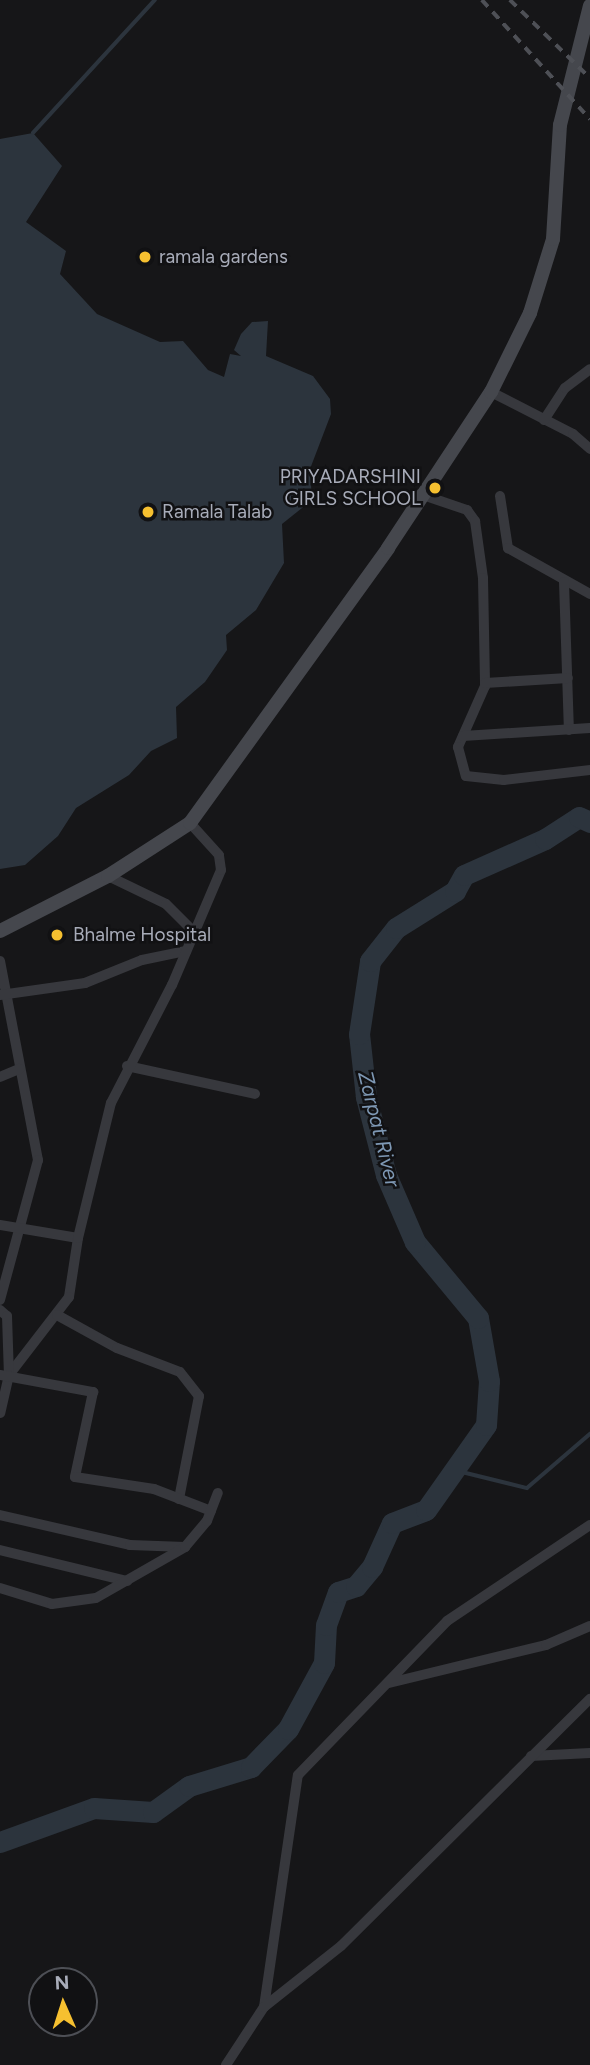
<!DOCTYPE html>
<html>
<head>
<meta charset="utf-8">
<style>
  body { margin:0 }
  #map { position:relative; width:590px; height:2065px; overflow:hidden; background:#161618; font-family:Figtree,sans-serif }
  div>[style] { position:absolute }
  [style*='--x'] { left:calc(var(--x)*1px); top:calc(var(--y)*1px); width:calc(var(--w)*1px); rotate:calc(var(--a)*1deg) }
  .water>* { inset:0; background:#2c343d }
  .stream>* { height:3.5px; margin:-1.75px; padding:0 1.75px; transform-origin:1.75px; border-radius:1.75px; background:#2c343d }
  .river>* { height:21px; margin:-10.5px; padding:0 10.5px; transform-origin:10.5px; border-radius:10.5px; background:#2c343d }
  .street>* { height:10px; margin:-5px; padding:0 5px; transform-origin:5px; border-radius:5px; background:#37383d }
  .secondary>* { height:14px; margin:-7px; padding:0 7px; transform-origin:7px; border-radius:7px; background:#45474d }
  .rail>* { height:3.5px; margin-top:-1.75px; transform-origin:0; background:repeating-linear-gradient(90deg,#4e5056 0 9px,transparent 0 16px) }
  .dots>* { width:19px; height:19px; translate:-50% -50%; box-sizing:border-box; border:4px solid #111113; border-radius:50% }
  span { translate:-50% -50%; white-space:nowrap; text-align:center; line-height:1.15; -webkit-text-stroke:5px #111113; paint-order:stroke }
  .poi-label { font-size:19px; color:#a8acb9 }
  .left { translate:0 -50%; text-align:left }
  .right { translate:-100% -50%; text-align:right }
  .water-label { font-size:21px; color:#7e98b4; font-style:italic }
  .north { position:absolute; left:28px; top:1967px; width:70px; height:70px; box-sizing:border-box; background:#111113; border:2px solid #4d4f55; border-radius:50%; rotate:357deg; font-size:19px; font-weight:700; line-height:28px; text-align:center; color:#a8acb9 }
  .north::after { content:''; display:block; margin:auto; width:24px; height:32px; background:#f6c030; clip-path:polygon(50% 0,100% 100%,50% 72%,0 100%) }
</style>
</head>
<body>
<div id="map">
  <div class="water">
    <div style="clip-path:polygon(33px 133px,62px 166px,26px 222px,66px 251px,60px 274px,97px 314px,160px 342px,183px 341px,208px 370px,224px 377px,230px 354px,241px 356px,234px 350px,241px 334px,252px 322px,268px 321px,266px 356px,313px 376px,330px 399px,331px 414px,310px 469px,312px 500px,282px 524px,284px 563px,256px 610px,226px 635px,227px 650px,205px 682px,176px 707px,177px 738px,151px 751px,129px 775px,76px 808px,58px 836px,25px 865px,0 869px,0 139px)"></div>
  </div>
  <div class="stream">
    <div style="--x:33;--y:133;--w:180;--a:-47.5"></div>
    <div style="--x:454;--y:1470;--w:75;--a:13.9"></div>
    <div style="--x:527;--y:1488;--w:83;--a:-40.6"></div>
  </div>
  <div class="river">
    <div style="--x:0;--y:1842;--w:100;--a:-19.9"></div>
    <div style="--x:94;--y:1808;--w:59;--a:3.9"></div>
    <div style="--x:153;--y:1812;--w:44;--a:-35.8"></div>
    <div style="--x:189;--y:1786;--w:65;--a:-17"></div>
    <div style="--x:251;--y:1767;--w:53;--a:-45.8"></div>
    <div style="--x:288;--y:1729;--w:75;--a:-61.4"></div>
    <div style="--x:324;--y:1663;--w:38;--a:-87"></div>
    <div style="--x:326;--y:1625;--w:35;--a:-70"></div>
    <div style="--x:338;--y:1592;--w:19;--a:-18"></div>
    <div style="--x:356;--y:1586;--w:25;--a:-50"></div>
    <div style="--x:372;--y:1567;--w:48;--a:-65.6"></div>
    <div style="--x:392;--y:1523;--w:36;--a:-21"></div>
    <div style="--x:426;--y:1510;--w:104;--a:-54.8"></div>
    <div style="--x:486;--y:1425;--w:44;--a:-86.1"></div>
    <div style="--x:489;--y:1381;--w:64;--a:-99.9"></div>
    <div style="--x:478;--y:1318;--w:99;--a:-129.7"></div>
    <div style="--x:415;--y:1242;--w:73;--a:-113.4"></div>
    <div style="--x:386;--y:1175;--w:81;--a:-104.4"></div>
    <div style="--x:366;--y:1097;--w:63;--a:-96.3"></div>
    <div style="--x:359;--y:1034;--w:74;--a:-81.4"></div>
    <div style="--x:370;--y:961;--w:42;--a:-51.8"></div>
    <div style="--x:396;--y:928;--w:70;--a:-32.1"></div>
    <div style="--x:455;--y:891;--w:18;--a:-61"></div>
    <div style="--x:464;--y:875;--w:89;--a:-24"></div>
    <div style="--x:545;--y:839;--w:40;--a:-32.9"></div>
    <div style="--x:579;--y:817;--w:12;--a:24"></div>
  </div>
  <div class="street">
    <div style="--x:491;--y:392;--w:92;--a:27.1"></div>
    <div style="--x:573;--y:434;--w:23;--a:41"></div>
    <div style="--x:544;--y:420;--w:38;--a:-57"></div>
    <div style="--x:565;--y:388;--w:31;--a:-37"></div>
    <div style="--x:420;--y:494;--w:50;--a:18.8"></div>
    <div style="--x:467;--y:510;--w:14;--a:54"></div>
    <div style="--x:475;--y:521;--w:58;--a:82"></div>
    <div style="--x:483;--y:578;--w:108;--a:88.9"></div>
    <div style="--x:485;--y:686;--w:67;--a:113.9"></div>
    <div style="--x:458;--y:747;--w:30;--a:75"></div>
    <div style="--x:466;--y:776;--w:38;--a:6"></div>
    <div style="--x:504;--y:780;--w:87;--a:-6.6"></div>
    <div style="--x:500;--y:496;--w:53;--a:81.3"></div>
    <div style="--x:508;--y:548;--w:94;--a:29.3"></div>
    <div style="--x:564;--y:582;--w:148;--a:88.1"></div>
    <div style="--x:485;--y:683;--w:83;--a:-3.4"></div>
    <div style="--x:463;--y:736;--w:127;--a:-3.6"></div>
    <div style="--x:108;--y:876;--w:64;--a:25.8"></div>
    <div style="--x:166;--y:904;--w:40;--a:45"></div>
    <div style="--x:0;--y:961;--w:203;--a:79.2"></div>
    <div style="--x:38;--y:1160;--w:145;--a:105.2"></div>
    <div style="--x:0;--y:995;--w:86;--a:-8"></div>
    <div style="--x:85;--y:983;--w:61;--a:-22"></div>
    <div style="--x:142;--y:960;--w:45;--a:-11.6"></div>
    <div style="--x:127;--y:1066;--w:131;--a:12.3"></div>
    <div style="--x:0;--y:1077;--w:21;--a:-23"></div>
    <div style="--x:0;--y:1225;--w:79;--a:9.5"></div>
    <div style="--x:78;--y:1238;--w:60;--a:98.7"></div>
    <div style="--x:69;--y:1297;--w:98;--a:127.6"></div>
    <div style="--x:78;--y:1238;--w:139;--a:-76.3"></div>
    <div style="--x:111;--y:1103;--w:133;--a:-62.7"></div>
    <div style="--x:172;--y:985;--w:125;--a:-66.9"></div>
    <div style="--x:221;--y:870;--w:15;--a:-98"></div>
    <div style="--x:219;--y:855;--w:43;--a:-132.2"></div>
    <div style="--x:0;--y:1310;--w:9;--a:41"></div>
    <div style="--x:7;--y:1316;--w:59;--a:88.1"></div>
    <div style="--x:9;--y:1375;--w:39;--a:103"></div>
    <div style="--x:57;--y:1315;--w:68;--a:28.8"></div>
    <div style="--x:117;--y:1348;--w:67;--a:20.9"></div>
    <div style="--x:180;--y:1372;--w:31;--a:52"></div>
    <div style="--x:199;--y:1396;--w:105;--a:101"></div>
    <div style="--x:0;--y:1375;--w:95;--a:10.4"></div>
    <div style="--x:93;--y:1392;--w:87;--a:102"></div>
    <div style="--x:75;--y:1477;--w:80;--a:8.6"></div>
    <div style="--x:154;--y:1489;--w:61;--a:21.1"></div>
    <div style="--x:0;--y:1515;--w:133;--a:13"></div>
    <div style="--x:130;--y:1545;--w:55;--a:2.1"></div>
    <div style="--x:0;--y:1550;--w:131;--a:13.7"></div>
    <div style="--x:0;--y:1588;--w:54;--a:17.1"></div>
    <div style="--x:52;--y:1604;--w:44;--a:-7.8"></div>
    <div style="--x:96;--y:1598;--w:103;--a:-29.8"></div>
    <div style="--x:185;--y:1547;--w:34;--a:-50"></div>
    <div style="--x:207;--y:1521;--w:30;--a:-69"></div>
    <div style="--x:389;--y:1683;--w:162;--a:-13.6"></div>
    <div style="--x:546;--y:1645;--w:48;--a:-23.4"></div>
    <div style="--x:531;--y:1756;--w:59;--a:-2.9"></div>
    <div style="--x:264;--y:2007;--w:234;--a:-81.7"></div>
    <div style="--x:298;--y:1775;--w:214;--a:-45.9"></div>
    <div style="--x:447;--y:1621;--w:172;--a:-33.9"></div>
    <div style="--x:226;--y:2065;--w:69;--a:-56.8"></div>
    <div style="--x:264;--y:2007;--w:98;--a:-38.4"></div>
    <div style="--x:341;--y:1946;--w:351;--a:-44.8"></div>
  </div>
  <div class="secondary">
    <div style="--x:0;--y:931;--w:121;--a:-27"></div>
    <div style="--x:108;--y:876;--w:98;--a:-32.9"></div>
    <div style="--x:190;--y:823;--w:339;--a:-54.2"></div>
    <div style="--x:388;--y:548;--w:187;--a:-56.6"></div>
    <div style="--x:491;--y:392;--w:88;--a:-63.7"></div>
    <div style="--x:530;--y:313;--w:77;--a:-72.7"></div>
    <div style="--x:553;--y:239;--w:114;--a:-86.5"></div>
    <div style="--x:560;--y:125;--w:123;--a:-75.9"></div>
  </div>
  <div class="rail">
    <div style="--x:482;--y:0;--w:161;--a:47.8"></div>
    <div style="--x:510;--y:0;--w:112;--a:44.3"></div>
  </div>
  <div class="dots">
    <div style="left:145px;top:257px;background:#f6c030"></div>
    <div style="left:435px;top:488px;background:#f6c030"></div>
    <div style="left:148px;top:512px;background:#f6c030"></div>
    <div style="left:57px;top:935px;background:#f6c030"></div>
  </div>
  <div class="poi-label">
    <span class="left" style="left:159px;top:257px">ramala gardens</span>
    <span class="right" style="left:421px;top:488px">PRIYADARSHINI<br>GIRLS SCHOOL</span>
    <span class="left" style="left:162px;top:512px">Ramala Talab</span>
    <span class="left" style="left:73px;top:935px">Bhalme Hospital</span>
  </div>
  <div class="water-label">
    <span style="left:379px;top:1129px;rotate:76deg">Zarpat River</span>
  </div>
  <div class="north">N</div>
</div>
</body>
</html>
